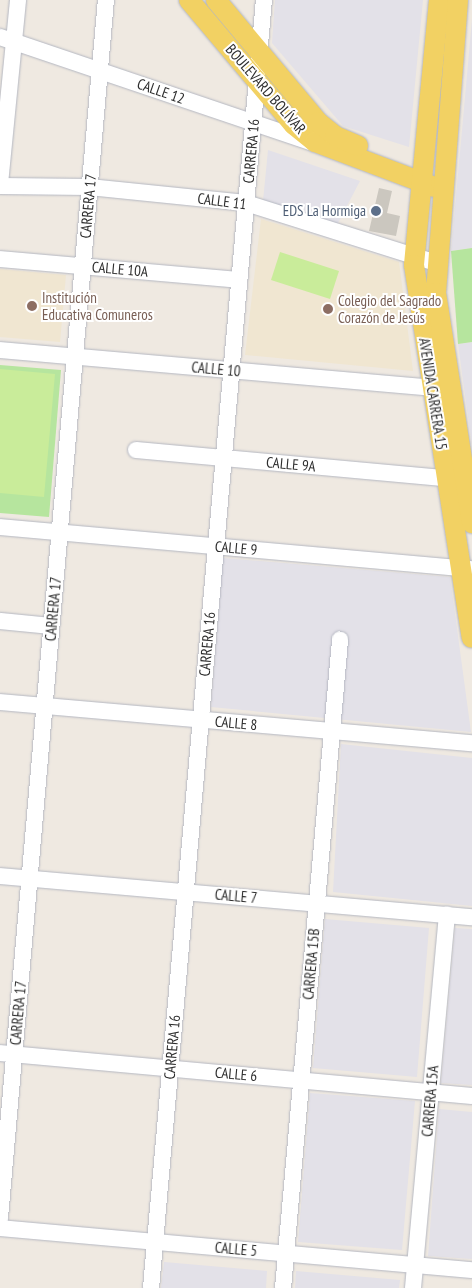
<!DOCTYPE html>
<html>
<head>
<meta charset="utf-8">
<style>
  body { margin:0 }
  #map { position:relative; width:472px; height:1288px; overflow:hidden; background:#efe9e1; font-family:"PT Sans Narrow",sans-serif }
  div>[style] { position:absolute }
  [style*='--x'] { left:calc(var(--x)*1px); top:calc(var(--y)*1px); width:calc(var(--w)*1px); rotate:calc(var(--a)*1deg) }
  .industrial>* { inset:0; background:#e3e1e8 }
  .education>* { inset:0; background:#f0e6d1 }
  .green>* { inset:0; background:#b6e59e }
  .pitch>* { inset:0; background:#c9ec9a }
  .building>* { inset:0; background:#cbc7bf }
  .roads { filter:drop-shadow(0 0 1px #b4b7c1) drop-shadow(0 0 1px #b4b7c1) }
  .minor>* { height:16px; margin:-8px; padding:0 8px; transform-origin:8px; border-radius:8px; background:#fff }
  .major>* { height:20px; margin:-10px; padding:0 10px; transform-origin:10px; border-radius:10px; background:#f2d163 }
  .dots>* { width:14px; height:14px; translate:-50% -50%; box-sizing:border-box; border:2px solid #fff; border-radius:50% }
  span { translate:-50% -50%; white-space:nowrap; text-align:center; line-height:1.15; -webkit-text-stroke:4px #fff; paint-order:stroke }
  .street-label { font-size:15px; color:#2e2e2e }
  .service-label { font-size:15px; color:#4e5e75 }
  .right { translate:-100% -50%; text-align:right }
  .education-label { font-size:15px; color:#785e54 }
  .left { translate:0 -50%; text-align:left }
</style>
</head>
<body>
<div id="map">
  <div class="industrial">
    <div style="clip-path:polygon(275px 0,423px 0,409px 147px,343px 126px,272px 43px)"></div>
    <div style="clip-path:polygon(472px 19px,472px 248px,451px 251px,467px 75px)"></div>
    <div style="clip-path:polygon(268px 150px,360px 181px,337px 225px,263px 201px)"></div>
    <div style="clip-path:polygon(472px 342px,472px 446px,458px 344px)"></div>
    <div style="clip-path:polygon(223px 558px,450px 577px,471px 732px,211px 707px)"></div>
    <div style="clip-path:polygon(341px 744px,472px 758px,472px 906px,333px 892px)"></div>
    <div style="clip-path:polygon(325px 919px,429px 928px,417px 1077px,313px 1068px)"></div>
    <div style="clip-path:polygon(455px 928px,472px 929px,472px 1085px,441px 1083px)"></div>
    <div style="clip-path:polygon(310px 1093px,415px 1101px,402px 1250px,298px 1242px)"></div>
    <div style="clip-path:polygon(439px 1109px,472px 1112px,472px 1259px,428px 1256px)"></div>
    <div style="clip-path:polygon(164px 1262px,267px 1271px,266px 1288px,161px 1288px)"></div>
    <div style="clip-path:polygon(296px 1271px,400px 1280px,399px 1288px,295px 1288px)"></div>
  </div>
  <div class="education">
    <div style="clip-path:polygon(261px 219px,399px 262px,413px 371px,245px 355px)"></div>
    <div style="clip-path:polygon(0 269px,66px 275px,60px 342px,0 337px)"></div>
  </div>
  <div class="green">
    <div style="clip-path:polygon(472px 248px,472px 342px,458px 344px,451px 251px)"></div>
    <div style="clip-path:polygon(0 365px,61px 370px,49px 517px,0 513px)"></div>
  </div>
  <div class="pitch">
    <div style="clip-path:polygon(280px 252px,339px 271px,330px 299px,271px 280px)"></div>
    <div style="clip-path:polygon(0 369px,55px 374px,44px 497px,0 493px)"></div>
  </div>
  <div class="building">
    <div style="clip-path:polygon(379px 188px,392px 191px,387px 213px,400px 216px,396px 236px,369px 231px)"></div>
  </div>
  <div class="roads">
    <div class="minor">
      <div style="--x:0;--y:37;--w:327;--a:18.7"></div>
      <div style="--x:0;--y:184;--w:185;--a:-84.4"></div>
      <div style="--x:0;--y:186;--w:89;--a:0.6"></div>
      <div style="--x:89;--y:187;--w:158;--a:5.8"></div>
      <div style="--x:246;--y:203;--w:199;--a:17.5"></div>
      <div style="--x:0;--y:259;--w:240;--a:5"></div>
      <div style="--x:0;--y:350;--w:434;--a:5"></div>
      <div style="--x:136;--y:450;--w:311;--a:5.2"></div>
      <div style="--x:0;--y:527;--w:474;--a:5.1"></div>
      <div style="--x:0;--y:621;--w:51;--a:5.6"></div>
      <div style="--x:0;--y:702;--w:474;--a:5"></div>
      <div style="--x:0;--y:876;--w:474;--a:5"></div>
      <div style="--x:0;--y:1053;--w:474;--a:5.2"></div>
      <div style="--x:0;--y:1218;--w:1223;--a:-85.03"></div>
      <div style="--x:0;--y:1228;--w:474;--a:5.1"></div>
      <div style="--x:151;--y:1288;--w:1293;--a:-84.99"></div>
      <div style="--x:283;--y:1288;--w:651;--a:-84.97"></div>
      <div style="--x:413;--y:1288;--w:375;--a:-84.8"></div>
    </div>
    <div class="major">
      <div style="--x:189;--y:0;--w:163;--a:50"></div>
      <div style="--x:294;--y:125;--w:27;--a:39"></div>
      <div style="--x:315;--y:142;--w:128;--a:20.6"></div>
      <div style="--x:216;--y:0;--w:159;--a:50.1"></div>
      <div style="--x:318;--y:122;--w:22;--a:39"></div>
      <div style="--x:335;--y:136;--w:25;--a:23"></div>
      <div style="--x:439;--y:0;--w:266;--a:95.4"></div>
      <div style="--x:414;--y:265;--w:377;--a:81.2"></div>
      <div style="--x:458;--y:0;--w:294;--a:94.3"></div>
      <div style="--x:436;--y:293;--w:233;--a:81.1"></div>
    </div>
  </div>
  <div class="dots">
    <div style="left:376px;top:211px;background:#5c6f8a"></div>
    <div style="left:32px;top:306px;background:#8d6e63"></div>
    <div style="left:328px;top:309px;background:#8d6e63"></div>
  </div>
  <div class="street-label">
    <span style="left:266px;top:89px;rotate:49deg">BOULEVARD BOLÍVAR</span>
    <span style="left:161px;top:91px;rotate:19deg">CALLE 12</span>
    <span style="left:251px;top:151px;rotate:-85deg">CARRERA 16</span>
    <span style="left:222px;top:201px;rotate:7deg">CALLE 11</span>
    <span style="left:88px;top:206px;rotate:-85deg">CARRERA 17</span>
    <span style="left:120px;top:269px;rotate:5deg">CALLE 10A</span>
    <span style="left:216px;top:369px;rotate:5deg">CALLE 10</span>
    <span style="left:433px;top:394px;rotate:81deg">AVENIDA CARRERA 15</span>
    <span style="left:291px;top:464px;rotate:5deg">CALLE 9A</span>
    <span style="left:236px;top:548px;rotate:5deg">CALLE 9</span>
    <span style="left:53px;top:609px;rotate:-85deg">CARRERA 17</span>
    <span style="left:207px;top:644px;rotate:-85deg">CARRERA 16</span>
    <span style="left:236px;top:723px;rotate:5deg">CALLE 8</span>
    <span style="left:236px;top:896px;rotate:5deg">CALLE 7</span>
    <span style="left:311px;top:964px;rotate:-85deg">CARRERA 15B</span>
    <span style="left:18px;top:1013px;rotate:-85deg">CARRERA 17</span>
    <span style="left:172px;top:1047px;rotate:-85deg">CARRERA 16</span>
    <span style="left:236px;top:1074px;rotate:5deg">CALLE 6</span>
    <span style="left:430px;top:1101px;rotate:-85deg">CARRERA 15A</span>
    <span style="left:236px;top:1249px;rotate:5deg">CALLE 5</span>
  </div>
  <div class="service-label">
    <span class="right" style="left:366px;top:211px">EDS La Hormiga</span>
  </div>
  <div class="education-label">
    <span class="left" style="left:42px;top:306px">Institución<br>Educativa Comuneros</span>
    <span class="left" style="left:338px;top:309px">Colegio del Sagrado<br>Corazón de Jesús</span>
  </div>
</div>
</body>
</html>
